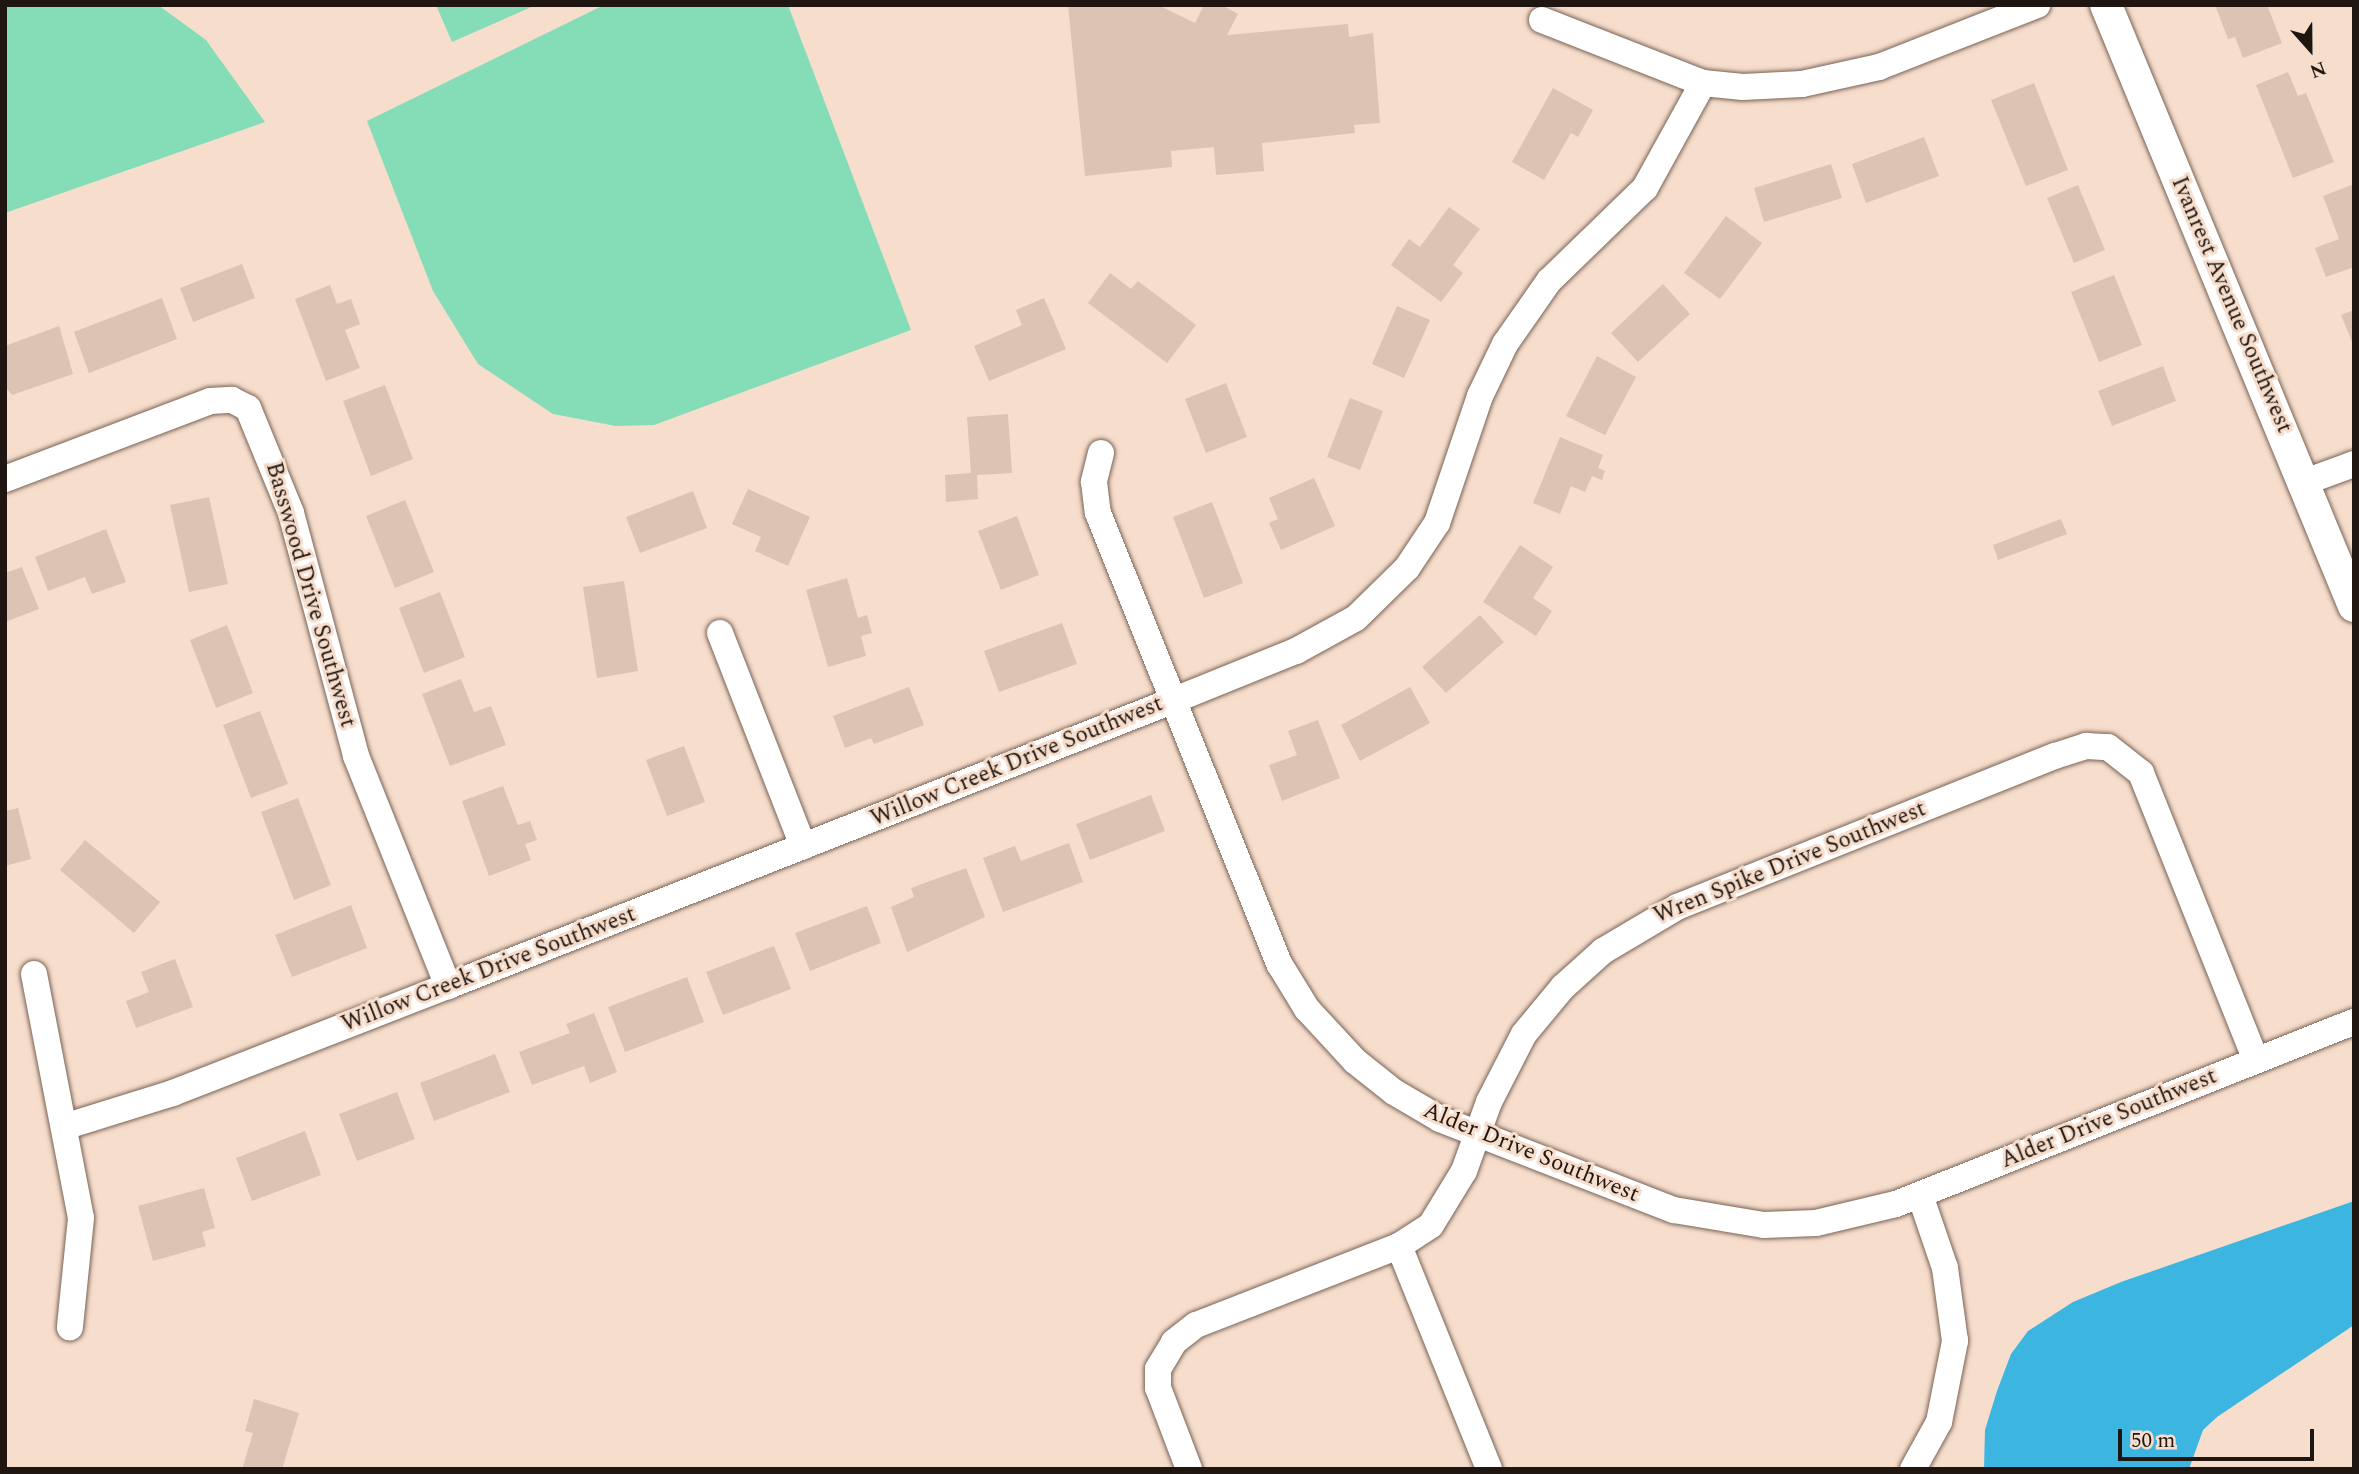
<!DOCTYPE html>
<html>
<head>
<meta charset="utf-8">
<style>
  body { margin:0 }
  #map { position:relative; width:2359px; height:1474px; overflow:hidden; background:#f6ddcc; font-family:Spectral,serif }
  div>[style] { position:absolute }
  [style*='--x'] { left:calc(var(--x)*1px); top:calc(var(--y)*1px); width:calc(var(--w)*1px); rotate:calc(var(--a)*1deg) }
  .green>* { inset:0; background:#85ddb8 }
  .water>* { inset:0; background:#3db5e1 }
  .building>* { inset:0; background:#dcc3b4 }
  .roads { filter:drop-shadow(0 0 2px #796355) drop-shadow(0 0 2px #796355) }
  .minor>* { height:26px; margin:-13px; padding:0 13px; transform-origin:13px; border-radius:13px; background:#fff }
  .tertiary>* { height:32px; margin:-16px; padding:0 16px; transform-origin:16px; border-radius:16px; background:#fff }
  span { translate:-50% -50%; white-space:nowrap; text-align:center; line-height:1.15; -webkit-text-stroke:6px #f6ddcc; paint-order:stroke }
  .street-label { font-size:23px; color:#1f1611 }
  .frame { position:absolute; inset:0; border:7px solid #1f1611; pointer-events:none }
  .north { position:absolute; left:2275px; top:14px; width:70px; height:70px; -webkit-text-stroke:5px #f6ddcc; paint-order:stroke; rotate:159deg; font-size:19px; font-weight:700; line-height:28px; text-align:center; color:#1f1611 }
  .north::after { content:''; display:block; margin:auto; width:24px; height:32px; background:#1f1611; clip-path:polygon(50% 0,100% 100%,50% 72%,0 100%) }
  .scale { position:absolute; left:2118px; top:1429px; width:196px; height:32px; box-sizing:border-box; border:4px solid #1f1611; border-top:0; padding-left:9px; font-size:21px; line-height:24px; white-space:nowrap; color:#1f1611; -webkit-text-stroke:5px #f6ddcc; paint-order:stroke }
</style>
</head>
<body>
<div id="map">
  <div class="green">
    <div style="clip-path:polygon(5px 5px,158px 5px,206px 40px,265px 122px,5px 213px)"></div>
    <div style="clip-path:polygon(436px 5px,536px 5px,452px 42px)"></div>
    <div style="clip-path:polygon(604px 5px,788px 5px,911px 330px,654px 425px,616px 426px,553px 414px,478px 364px,433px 291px,367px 121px)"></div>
  </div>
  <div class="water">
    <div style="clip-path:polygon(2354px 1201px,2354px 1325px,2217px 1417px,2203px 1430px,2189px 1469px,1984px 1469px,1985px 1430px,1997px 1391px,2011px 1354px,2028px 1331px,2073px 1302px,2121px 1282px)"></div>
  </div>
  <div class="building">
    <div style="clip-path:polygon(1068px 5px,1158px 5px,1195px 23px,1204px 5px,1222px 5px,1238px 14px,1227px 35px,1348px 24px,1349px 37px,1373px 33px,1380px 123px,1354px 125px,1355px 133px,1262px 143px,1264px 171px,1216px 175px,1214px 147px,1171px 151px,1172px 167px,1085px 176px)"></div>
    <div style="clip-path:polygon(2215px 5px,2267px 5px,2282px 43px,2243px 58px,2235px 37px,2228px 39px)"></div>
    <div style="clip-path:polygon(2288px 72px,2298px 96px,2306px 93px,2334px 162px,2293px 178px,2256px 85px)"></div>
    <div style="clip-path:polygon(2034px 83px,2068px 170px,2026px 186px,1991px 100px)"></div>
    <div style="clip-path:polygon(1553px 88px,1593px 110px,1578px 137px,1571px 133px,1544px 180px,1512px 162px)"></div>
    <div style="clip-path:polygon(1924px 137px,1939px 176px,1866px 203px,1852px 164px)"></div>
    <div style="clip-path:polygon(1831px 164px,1842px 198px,1764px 222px,1754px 188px)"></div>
    <div style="clip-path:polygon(2354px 184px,2354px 267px,2326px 277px,2315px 248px,2339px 239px,2323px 196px)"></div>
    <div style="clip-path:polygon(2078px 185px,2105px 250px,2074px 263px,2047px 198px)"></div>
    <div style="clip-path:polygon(1449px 207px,1480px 229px,1453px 265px,1463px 273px,1441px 302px,1391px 265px,1409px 239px,1420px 247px)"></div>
    <div style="clip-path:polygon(1726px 216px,1762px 243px,1720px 299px,1684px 273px)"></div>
    <div style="clip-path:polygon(242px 264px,255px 298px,193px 322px,180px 288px)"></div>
    <div style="clip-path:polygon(1110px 273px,1131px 289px,1138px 281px,1196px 325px,1167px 363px,1088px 303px)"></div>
    <div style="clip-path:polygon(2114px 275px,2142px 345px,2099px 362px,2071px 292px)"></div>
    <div style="clip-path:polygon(1663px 284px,1690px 314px,1638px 362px,1611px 333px)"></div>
    <div style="clip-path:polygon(330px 285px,337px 304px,351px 299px,360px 324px,345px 330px,360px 368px,326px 381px,295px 299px)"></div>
    <div style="clip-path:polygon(162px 298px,177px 339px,89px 373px,74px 332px)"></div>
    <div style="clip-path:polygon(1044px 298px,1066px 349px,989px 381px,974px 346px,1022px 325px,1016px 310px)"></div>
    <div style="clip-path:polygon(1397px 306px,1430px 320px,1404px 378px,1372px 364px)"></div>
    <div style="clip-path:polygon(2354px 310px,2354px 347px,2341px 315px)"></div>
    <div style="clip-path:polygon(59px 326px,73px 374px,12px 395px,5px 386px,5px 346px)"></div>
    <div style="clip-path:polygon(1597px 356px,1636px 377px,1605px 435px,1566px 416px)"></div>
    <div style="clip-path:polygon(2163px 366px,2176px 401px,2112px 426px,2098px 391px)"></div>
    <div style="clip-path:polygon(1226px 383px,1247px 437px,1206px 453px,1185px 399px)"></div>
    <div style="clip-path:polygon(385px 385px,413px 459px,371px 476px,343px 401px)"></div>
    <div style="clip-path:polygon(1350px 398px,1383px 411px,1360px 470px,1327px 457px)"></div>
    <div style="clip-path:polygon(1008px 414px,1012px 473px,977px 475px,978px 499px,946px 502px,945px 475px,971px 473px,967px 417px)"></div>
    <div style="clip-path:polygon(1560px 437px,1603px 455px,1598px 468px,1605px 471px,1602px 480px,1592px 476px,1585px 492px,1571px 486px,1560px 514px,1533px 503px)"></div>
    <div style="clip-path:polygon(1314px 478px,1335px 526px,1281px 550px,1269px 523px,1278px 519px,1269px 498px)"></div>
    <div style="clip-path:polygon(748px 489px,810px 517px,788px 566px,755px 551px,761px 537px,732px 524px)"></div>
    <div style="clip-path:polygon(693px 491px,707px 528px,640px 553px,626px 517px)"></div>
    <div style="clip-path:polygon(209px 497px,228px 584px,189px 592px,170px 505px)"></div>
    <div style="clip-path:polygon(405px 500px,434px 572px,395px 588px,366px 516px)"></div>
    <div style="clip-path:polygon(1212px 502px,1243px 583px,1204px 598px,1173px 517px)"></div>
    <div style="clip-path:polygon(1017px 516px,1039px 575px,1001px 590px,978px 531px)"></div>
    <div style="clip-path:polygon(2061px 519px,2067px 534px,1998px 560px,1993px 545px)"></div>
    <div style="clip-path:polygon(106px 529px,126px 582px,92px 594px,85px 577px,48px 591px,35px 557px)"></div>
    <div style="clip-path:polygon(1520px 545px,1553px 567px,1533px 598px,1552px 611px,1536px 636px,1483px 602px)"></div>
    <div style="clip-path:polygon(22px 567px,39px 609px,5px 622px,5px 573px)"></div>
    <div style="clip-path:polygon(847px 578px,858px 618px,867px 615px,872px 633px,861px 636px,866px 656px,828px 667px,806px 590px)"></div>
    <div style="clip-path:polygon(624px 581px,638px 671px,597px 678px,583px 587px)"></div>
    <div style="clip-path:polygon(440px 592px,465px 657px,424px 673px,399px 608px)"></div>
    <div style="clip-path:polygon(1480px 615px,1504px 642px,1446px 693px,1422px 667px)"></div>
    <div style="clip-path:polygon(1062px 623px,1077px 664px,999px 692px,984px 651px)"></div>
    <div style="clip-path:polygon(227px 625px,253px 693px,216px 708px,190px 640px)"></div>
    <div style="clip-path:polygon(461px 679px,474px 712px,491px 706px,506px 745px,450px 766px,422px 694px)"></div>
    <div style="clip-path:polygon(909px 687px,924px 725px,874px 744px,871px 738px,845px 748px,833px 716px)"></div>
    <div style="clip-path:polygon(1410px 687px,1430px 723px,1360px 761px,1341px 725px)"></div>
    <div style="clip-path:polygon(260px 711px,288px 784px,251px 798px,223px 725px)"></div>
    <div style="clip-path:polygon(1318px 720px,1340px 778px,1282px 801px,1269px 765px,1297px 755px,1288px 731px)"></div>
    <div style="clip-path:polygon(684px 746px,705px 802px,667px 816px,646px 760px)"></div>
    <div style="clip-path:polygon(503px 786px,518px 825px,530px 821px,537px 840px,525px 844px,531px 860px,489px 876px,462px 801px)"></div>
    <div style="clip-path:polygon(1151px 795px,1165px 831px,1090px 860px,1076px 824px)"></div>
    <div style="clip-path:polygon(298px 798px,331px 885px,294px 900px,261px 812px)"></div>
    <div style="clip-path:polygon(18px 808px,31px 859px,5px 866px,5px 811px)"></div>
    <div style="clip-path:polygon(85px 840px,160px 902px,134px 933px,60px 870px)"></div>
    <div style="clip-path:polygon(1069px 843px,1083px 882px,1003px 912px,983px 858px,1015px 846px,1021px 861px)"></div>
    <div style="clip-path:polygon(966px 868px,985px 917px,907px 952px,891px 907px,914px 897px,911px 888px)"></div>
    <div style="clip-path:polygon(351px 905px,367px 948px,292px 977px,275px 935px)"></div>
    <div style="clip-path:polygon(867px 906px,881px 943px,810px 971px,795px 933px)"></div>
    <div style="clip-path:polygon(774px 946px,791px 989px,723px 1015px,706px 972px)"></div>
    <div style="clip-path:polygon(175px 959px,193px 1007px,136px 1028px,126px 1001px,149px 992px,141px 972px)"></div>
    <div style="clip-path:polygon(687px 977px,704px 1022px,625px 1052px,608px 1007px)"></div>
    <div style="clip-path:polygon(594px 1013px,617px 1072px,590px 1083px,584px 1066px,532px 1085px,519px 1052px,570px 1033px,566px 1024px)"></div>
    <div style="clip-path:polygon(495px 1054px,510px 1092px,434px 1121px,420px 1083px)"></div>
    <div style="clip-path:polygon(397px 1092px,415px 1139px,357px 1161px,339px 1114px)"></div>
    <div style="clip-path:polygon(305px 1131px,321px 1175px,252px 1201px,236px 1158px)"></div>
    <div style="clip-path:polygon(204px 1188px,215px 1228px,202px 1232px,206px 1246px,153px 1261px,138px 1206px)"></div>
    <div style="clip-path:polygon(254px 1399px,299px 1413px,282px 1469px,242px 1469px,253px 1433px,245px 1431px)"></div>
  </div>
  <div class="roads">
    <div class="minor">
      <div style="--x:1542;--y:20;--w:173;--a:21.4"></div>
      <div style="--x:1703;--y:83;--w:40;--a:5.7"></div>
      <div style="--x:1743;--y:87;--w:59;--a:-2.9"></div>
      <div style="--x:1802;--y:84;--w:79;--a:-12.4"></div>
      <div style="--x:1879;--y:67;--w:170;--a:-21.4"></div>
      <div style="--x:1101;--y:453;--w:30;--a:104"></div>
      <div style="--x:1094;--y:482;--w:31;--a:83"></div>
      <div style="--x:1098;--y:513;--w:487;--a:68.1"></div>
      <div style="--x:1280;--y:965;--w:52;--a:58.5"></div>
      <div style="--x:1307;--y:1009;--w:71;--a:47.3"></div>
      <div style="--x:1355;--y:1061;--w:50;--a:38.5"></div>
      <div style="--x:1394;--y:1092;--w:53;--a:30.4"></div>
      <div style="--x:1440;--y:1119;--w:251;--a:21.3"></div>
      <div style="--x:1674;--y:1210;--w:91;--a:9.5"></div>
      <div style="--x:1764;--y:1225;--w:52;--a:-2.2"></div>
      <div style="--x:1816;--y:1223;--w:82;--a:-13.4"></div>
      <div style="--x:1896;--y:1204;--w:493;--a:-21.7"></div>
      <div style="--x:5;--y:479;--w:219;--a:-20.8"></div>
      <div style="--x:210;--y:401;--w:22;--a:-3"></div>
      <div style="--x:232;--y:400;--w:18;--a:27"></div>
      <div style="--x:248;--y:408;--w:113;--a:67.7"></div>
      <div style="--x:291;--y:513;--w:252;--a:75"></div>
      <div style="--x:356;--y:756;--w:248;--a:68.2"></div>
      <div style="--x:2305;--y:482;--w:52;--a:-20.2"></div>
      <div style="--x:720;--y:633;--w:229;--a:68.7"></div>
      <div style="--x:34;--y:974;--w:248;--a:79.1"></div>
      <div style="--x:81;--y:1218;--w:110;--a:95.8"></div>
      <div style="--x:67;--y:1126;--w:111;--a:-17.3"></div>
      <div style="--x:173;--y:1093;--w:295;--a:-21.3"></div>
      <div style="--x:448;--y:986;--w:778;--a:-21.49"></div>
      <div style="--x:1172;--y:701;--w:134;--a:-22"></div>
      <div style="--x:1296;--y:651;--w:68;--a:-28.8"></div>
      <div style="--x:1356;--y:618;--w:71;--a:-44.4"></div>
      <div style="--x:1407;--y:568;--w:54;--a:-56.3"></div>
      <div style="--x:1437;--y:523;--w:134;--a:-71.3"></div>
      <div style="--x:1480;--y:396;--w:58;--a:-64.3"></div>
      <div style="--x:1505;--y:344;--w:77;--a:-55.1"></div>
      <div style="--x:1549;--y:281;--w:134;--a:-44.1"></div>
      <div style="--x:1645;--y:188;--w:120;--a:-61.1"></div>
      <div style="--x:1399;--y:1246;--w:240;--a:68"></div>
      <div style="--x:1189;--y:1469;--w:87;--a:-110.9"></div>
      <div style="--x:1158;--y:1388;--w:19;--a:-90"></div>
      <div style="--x:1158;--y:1369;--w:31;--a:-59"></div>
      <div style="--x:1174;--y:1342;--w:28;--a:-38"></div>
      <div style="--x:1196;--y:1325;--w:218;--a:-21.3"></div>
      <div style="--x:1399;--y:1246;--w:38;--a:-33"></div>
      <div style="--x:1431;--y:1225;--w:63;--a:-58.6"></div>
      <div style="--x:1464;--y:1171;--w:73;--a:-70.1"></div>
      <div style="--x:1489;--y:1102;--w:76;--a:-62.8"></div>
      <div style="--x:1524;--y:1034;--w:61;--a:-50.3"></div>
      <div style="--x:1563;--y:987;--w:54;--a:-42"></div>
      <div style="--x:1603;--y:951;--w:86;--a:-30.7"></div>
      <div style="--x:1677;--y:907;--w:407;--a:-21.8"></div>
      <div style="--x:2055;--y:756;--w:33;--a:-18"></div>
      <div style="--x:2086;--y:746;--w:22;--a:3"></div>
      <div style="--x:2108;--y:747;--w:42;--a:38.2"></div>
      <div style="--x:2141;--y:773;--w:309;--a:68.2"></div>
      <div style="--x:1913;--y:1469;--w:54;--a:-61"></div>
      <div style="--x:1939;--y:1422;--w:83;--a:-78.8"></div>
      <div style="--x:1955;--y:1341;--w:74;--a:-97.8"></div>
      <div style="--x:1945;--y:1268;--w:77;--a:-108.9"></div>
    </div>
    <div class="tertiary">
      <div style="--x:2106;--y:5;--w:650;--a:67.58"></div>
    </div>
  </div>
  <div class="street-label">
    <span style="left:2231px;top:305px;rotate:67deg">Ivanrest Avenue Southwest</span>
    <span style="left:310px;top:595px;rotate:74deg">Basswood Drive Southwest</span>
    <span style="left:1017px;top:762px;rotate:-22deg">Willow Creek Drive Southwest</span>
    <span style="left:1790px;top:863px;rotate:-22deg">Wren Spike Drive Southwest</span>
    <span style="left:489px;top:970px;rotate:-21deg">Willow Creek Drive Southwest</span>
    <span style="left:2109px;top:1119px;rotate:-22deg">Alder Drive Southwest</span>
    <span style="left:1531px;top:1153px;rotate:22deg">Alder Drive Southwest</span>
  </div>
  <div class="frame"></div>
  <div class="north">N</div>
  <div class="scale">50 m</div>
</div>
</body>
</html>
